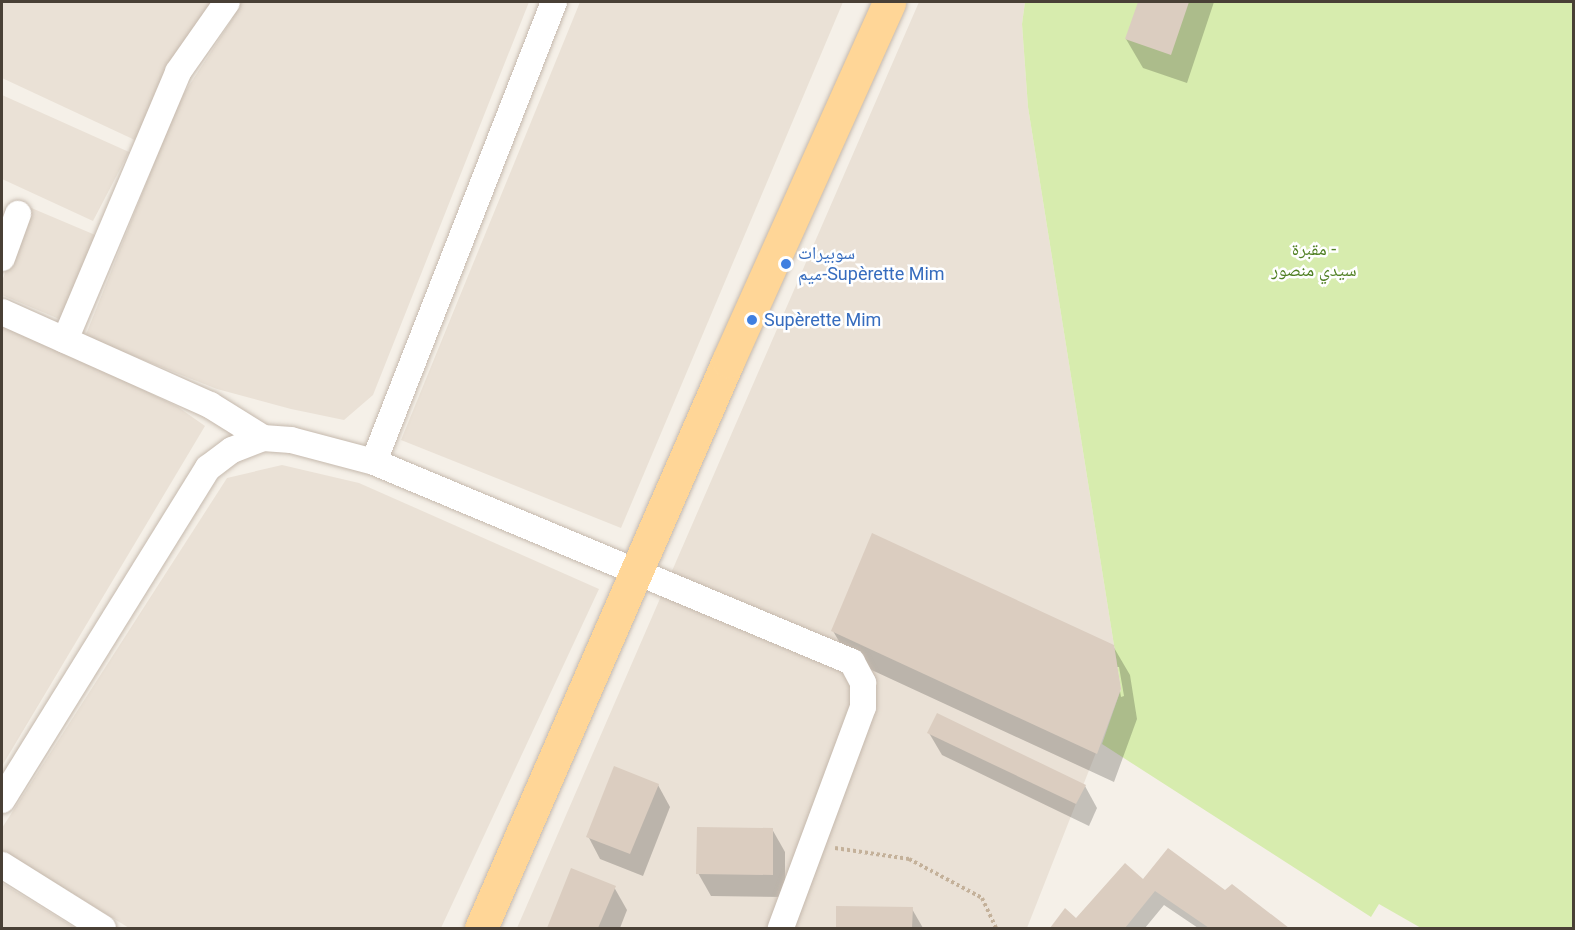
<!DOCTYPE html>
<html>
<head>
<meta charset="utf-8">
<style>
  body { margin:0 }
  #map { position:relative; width:1575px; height:930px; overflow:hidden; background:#f5f0e8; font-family:Roboto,"Noto Naskh Arabic",sans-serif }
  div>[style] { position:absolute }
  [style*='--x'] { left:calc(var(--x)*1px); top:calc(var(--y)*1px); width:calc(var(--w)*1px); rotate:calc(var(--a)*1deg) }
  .residential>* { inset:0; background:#eae1d6 }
  .green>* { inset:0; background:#d7ecae }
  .shadow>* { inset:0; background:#0003 }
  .building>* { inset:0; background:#dbcdc0 }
  .path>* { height:4px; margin-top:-2px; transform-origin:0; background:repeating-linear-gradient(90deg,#c4b19a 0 3px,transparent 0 6px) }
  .roads { filter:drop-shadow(0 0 2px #c5b9ad) drop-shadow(0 0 2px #c5b9ad) }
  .minor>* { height:26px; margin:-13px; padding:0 13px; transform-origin:13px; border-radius:13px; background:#fff }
  .major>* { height:33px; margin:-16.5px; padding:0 16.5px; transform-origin:16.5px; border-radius:16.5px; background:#ffd697 }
  .dots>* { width:16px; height:16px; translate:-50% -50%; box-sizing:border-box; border:3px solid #fff; border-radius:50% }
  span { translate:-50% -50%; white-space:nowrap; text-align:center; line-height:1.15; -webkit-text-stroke:5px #fff; paint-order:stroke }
  .park-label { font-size:18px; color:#518024 }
  .shop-label { font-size:18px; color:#366cbe }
  .left { translate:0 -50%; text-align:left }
  .frame { position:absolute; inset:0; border:3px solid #494036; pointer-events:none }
</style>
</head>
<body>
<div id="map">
  <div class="residential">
    <div style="clip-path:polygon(3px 2px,216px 2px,137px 141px,2px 78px)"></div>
    <div style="clip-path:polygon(235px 2px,529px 2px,373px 395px,344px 420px,291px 409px,217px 389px,85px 337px,179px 101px,233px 18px,227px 14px)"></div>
    <div style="clip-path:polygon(580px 2px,843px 2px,621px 528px,401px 440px)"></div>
    <div style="clip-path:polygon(919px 2px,1025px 2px,1022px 24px,1028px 107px,1121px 689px,1027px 928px,517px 928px)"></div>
    <div style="clip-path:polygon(2px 95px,129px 152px,93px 221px,2px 179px)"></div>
    <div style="clip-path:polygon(29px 207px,100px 237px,64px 321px,2px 295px,2px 281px)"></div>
    <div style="clip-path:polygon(2px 320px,178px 407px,205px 426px,2px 766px)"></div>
    <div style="clip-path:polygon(282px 465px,359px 483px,599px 589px,441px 928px,129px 928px,2px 850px,2px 828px,227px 478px)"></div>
    <div style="clip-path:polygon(2px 883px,75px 928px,2px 928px)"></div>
  </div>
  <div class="green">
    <div style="clip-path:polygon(1025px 2px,1573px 2px,1573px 928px,1421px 928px,1379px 904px,1371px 917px,1102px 744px,1121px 689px,1028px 107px,1022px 24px)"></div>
  </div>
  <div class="shadow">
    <div style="clip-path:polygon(1140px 2px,1214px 2px,1187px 83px,1143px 68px,1126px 39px)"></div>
    <div style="clip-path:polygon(evenodd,833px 631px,1113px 646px,1130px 675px,1137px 719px,1114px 782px,850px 660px,833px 631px,1116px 667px,1119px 667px,1124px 696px,1121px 697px,1116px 667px)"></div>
    <div style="clip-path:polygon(929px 733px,1085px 786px,1097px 808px,1089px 826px,942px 755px)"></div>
    <div style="clip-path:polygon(658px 785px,670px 807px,643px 876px,600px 859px,588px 836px)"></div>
    <div style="clip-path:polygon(772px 829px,785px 852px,785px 897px,711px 896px,698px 873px)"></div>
    <div style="clip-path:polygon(572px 870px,614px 887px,627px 910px,620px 928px,549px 928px)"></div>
    <div style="clip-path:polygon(1143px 881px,1225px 892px,1232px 886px,1286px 928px,1198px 928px,1164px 905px,1145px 928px,1052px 928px,1065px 910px,1077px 920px)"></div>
    <div style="clip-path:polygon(838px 908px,912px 909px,923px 928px,838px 928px)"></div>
  </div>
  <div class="building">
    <div style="clip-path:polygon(1138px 2px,1189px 2px,1171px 55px,1125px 39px)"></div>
    <div style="clip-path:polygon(872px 533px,1114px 645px,1121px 689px,1097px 754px,831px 631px)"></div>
    <div style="clip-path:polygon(937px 713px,1086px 785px,1076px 804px,927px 733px)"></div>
    <div style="clip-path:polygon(614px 766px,659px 784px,630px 854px,586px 837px)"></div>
    <div style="clip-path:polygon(697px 827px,773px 828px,773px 875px,696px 874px)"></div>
    <div style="clip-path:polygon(1168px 848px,1225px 890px,1232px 884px,1289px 928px,1209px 928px,1155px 891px,1125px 928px,1050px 928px,1065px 908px,1076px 918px,1125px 863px,1143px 879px)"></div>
    <div style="clip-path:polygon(571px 868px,616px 886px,598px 928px,547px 928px)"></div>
    <div style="clip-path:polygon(836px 906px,913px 907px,912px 928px,836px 928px)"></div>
  </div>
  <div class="path">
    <div style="--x:835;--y:848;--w:75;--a:8.5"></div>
    <div style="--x:909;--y:859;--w:83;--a:28.1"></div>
    <div style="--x:982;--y:898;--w:33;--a:65"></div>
  </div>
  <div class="roads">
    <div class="minor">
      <div style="--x:554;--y:2;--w:494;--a:111.4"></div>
      <div style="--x:374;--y:462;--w:518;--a:22.7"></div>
      <div style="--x:852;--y:662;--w:24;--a:62"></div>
      <div style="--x:863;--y:683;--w:24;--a:90"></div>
      <div style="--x:863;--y:707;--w:236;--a:110.4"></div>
      <div style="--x:2;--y:258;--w:47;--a:-70"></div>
      <div style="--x:2;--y:312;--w:228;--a:24.1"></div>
      <div style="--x:210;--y:405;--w:62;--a:31.9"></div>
      <div style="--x:65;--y:340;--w:291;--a:-67.1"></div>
      <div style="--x:178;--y:72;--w:85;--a:-55"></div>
      <div style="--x:2;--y:800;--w:391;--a:-58.2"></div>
      <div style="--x:208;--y:468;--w:30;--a:-37"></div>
      <div style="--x:232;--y:450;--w:33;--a:-21"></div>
      <div style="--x:263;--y:438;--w:28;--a:4"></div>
      <div style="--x:291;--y:440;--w:86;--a:14.8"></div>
      <div style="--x:2;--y:865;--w:119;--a:32"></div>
    </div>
    <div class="major">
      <div style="--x:481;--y:928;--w:618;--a:-66.46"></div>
      <div style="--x:728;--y:361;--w:393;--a:-65.8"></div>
    </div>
  </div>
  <div class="dots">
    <div style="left:786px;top:264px;background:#3f7fe0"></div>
    <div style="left:752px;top:320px;background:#3f7fe0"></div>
  </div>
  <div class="park-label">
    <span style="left:1314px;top:260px">مقبرة -<br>سيدي منصور</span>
  </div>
  <div class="shop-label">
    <span class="left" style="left:798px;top:264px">سوبيرات<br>ميم-Supèrette Mim</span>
    <span class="left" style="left:764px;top:320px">Supèrette Mim</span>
  </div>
  <div class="frame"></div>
</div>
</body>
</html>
